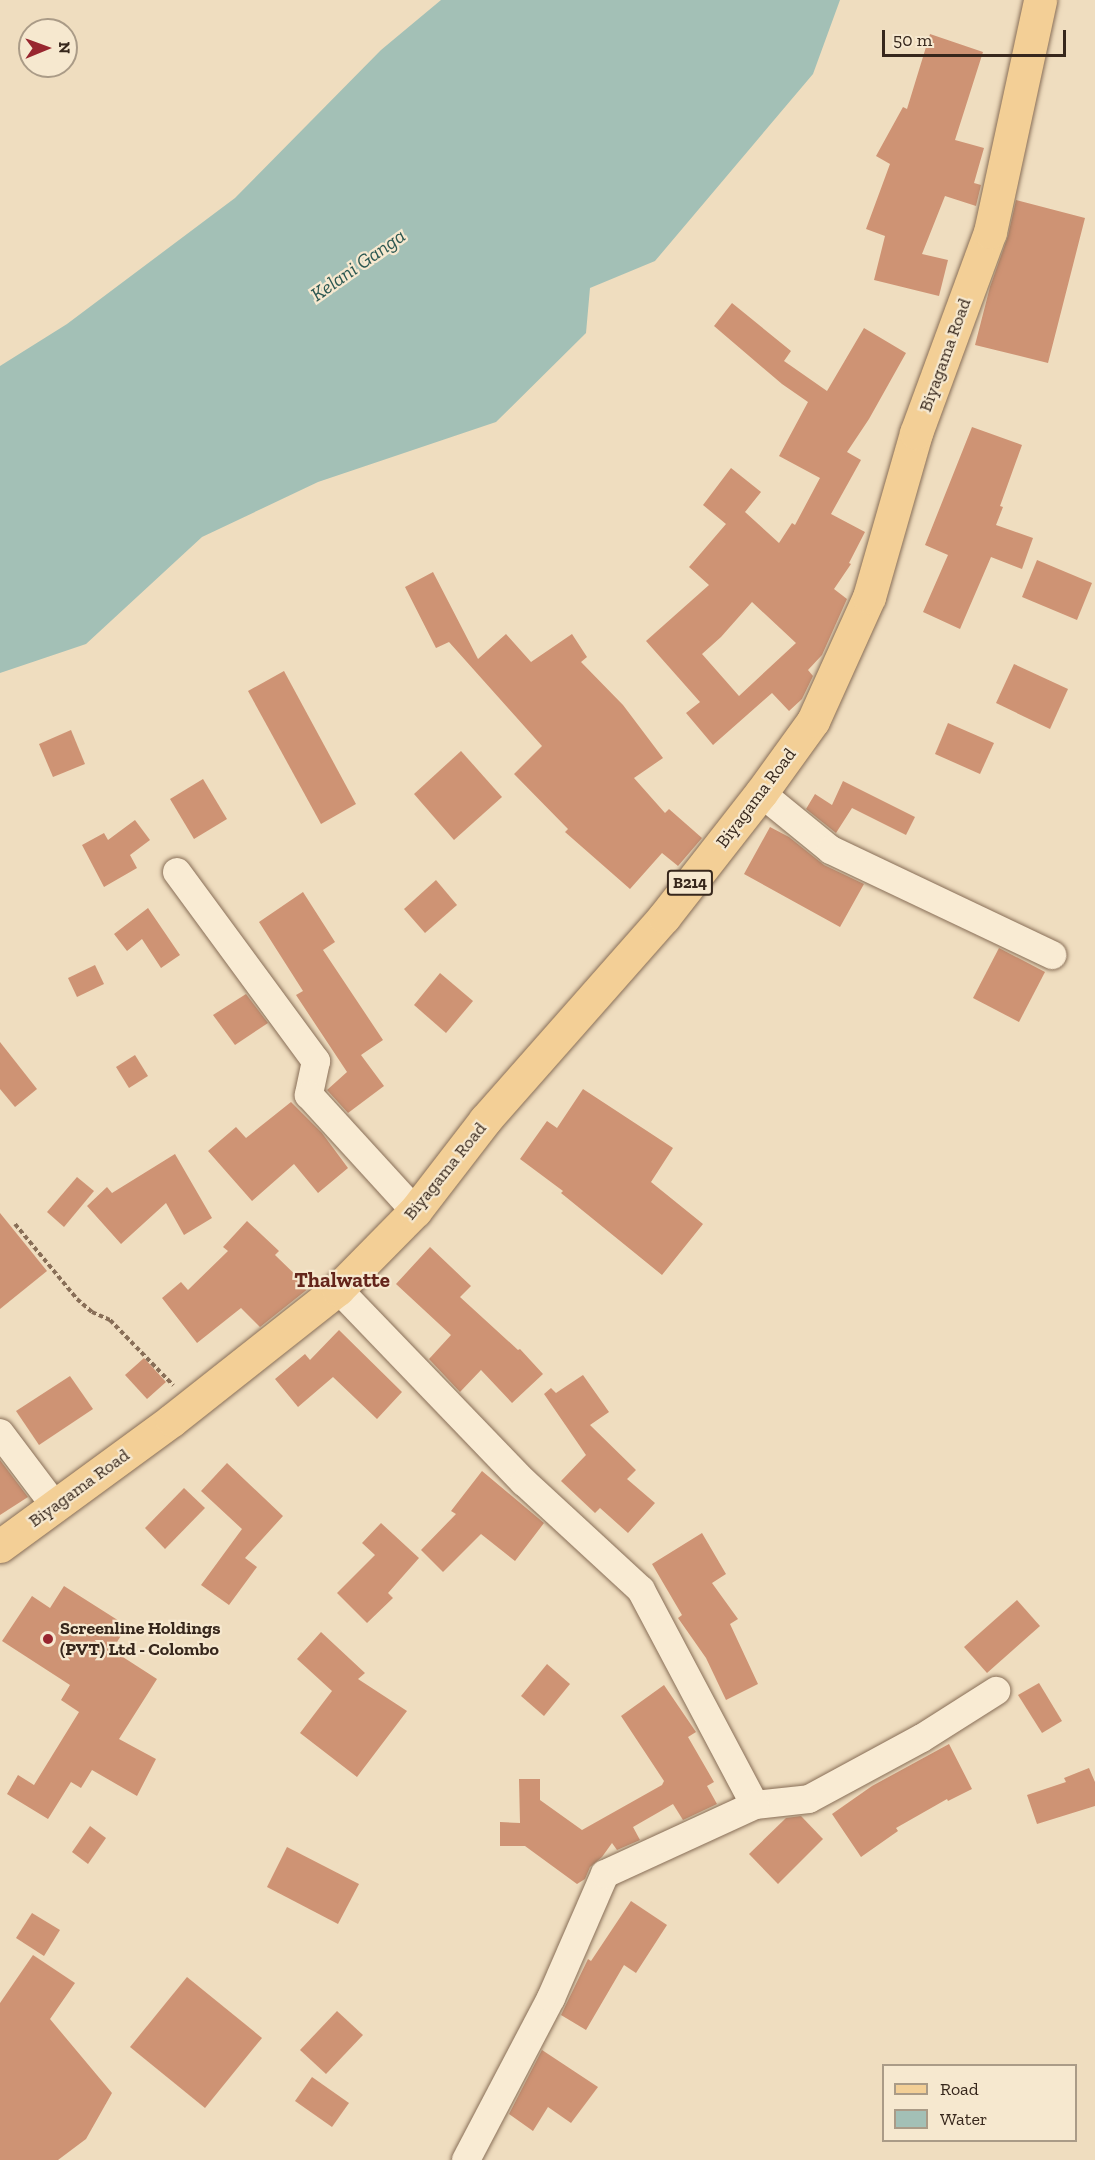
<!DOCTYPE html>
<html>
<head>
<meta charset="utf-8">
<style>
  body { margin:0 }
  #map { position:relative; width:1095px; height:2160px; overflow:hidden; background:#efddbf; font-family:"Zilla Slab",serif }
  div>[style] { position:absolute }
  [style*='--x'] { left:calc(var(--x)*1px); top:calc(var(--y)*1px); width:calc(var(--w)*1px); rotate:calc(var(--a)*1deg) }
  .water>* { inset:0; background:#a3c0b6 }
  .building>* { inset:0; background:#ce9374 }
  .path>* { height:4px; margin-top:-2px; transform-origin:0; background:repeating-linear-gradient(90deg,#886e57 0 4.5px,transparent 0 7.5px) }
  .roads { filter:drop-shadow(0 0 2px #886e57) drop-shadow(0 0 2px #886e57) }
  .minor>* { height:28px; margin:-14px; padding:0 14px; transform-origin:14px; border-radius:14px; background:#f9ebd3 }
  .major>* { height:33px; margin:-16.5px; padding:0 16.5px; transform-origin:16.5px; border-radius:16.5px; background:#f3cf96 }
  .dots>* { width:16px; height:16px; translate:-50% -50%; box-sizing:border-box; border:3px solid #f6e8cf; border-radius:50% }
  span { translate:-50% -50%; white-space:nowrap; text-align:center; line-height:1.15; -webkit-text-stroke:4.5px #f6e8cf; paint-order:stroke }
  .shield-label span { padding:2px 4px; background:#f6e8cf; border:2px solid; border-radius:4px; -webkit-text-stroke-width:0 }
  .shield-label { font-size:16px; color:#37271c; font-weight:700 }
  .street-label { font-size:18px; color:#37271c }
  .poi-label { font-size:18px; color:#37271c; font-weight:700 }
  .left { translate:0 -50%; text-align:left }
  .water-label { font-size:20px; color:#2b5751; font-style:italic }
  .quarter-label { font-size:21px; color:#64251b; font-weight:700 }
  .legend { position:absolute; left:882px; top:2064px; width:195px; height:78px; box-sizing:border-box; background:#f6e8cf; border:2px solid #aa9b87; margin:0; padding:8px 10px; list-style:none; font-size:18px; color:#37271c }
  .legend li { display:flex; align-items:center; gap:12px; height:30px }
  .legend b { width:30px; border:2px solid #aa9b87 }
  .north { position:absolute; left:18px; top:18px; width:60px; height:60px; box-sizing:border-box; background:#f6e8cf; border:2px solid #aa9b87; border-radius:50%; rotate:89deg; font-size:16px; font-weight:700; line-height:24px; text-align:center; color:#37271c }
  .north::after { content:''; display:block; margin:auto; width:21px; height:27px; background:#98262f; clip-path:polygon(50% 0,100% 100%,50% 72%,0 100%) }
  .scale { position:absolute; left:882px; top:30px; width:184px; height:27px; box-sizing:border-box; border:3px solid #37271c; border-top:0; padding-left:8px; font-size:18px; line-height:21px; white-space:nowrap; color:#37271c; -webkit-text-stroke:4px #f6e8cf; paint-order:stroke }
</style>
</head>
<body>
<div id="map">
  <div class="water">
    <div style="clip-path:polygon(441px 0,840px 0,813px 74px,655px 261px,590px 288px,586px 333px,496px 422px,318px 482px,202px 537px,86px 644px,0 673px,0 366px,67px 324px,235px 198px,381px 50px)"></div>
  </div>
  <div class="building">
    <div style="clip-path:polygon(930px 34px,983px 52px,955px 140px,984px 148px,974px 183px,981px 185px,976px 206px,945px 196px,922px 254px,948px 260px,939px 296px,874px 280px,885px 236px,866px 229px,890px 164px,876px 156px,903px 107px,907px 109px)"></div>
    <div style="clip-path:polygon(1016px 200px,1085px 218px,1048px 363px,975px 345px,990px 287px,1008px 236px)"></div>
    <div style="clip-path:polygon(evenodd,732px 303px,791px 351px,784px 361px,827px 391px,864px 328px,906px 353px,869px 419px,847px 452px,861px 460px,831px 514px,865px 532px,849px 563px,851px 564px,834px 589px,847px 599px,822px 655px,808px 670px,813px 676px,802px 699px,789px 711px,772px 693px,713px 745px,686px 713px,700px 702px,646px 641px,709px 585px,689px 567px,726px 524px,703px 505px,731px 468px,761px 492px,745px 512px,779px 543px,792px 523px,795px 525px,820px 478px,779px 456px,808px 402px,782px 384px,714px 326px,732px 303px,752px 602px,796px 643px,739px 696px,702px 654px,721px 637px,752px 602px)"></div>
    <div style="clip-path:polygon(972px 427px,1022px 445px,1000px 506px,1003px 507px,996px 525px,1033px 538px,1022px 569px,991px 557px,960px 629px,923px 612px,948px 555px,925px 545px)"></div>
    <div style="clip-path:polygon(1037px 560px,1092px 583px,1077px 620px,1022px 597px)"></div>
    <div style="clip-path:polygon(433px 572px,478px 659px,506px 634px,531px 662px,572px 634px,587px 657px,581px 662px,623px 705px,663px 758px,634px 778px,665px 813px,669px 809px,702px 838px,678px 866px,662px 853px,630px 889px,565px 832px,568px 829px,514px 774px,542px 746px,449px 642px,436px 648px,405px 587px)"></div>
    <div style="clip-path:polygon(1014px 664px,1068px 689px,1050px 729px,996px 703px)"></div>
    <div style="clip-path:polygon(284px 671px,356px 804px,321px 824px,248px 691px)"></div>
    <div style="clip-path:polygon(948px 723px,994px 743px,980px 774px,935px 754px)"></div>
    <div style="clip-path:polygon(71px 730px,85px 764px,53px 777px,39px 744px)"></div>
    <div style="clip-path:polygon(461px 751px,502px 797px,454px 840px,414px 794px)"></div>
    <div style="clip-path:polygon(203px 779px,227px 819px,194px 839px,170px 799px)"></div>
    <div style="clip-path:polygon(843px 781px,915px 817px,906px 835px,852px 808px,836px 833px,806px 809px,815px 794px,832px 805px)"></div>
    <div style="clip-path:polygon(135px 820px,150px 840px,130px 855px,137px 868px,104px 887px,82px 845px,104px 833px,108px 840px)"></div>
    <div style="clip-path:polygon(770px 827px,789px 837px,824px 865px,864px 884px,840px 927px,744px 874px)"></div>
    <div style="clip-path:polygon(436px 880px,457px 905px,425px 933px,404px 909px)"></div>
    <div style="clip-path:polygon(303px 892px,335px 942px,323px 950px,383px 1040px,361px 1055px,384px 1086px,348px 1113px,327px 1090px,347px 1072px,296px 995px,303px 991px,259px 922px)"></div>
    <div style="clip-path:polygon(148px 908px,180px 955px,161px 968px,142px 939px,127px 951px,114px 934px)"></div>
    <div style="clip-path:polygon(999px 948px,1045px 972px,1019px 1022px,973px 998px)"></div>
    <div style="clip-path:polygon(95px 965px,104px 984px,77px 997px,68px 978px)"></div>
    <div style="clip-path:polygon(440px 973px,473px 1001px,446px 1033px,414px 1005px)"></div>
    <div style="clip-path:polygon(246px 994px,268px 1023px,235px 1045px,213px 1015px)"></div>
    <div style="clip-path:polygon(0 1042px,37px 1089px,15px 1107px,0 1089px)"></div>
    <div style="clip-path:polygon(135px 1055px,148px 1076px,129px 1088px,116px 1067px)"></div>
    <div style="clip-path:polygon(583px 1089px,673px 1148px,651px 1182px,703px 1224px,662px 1275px,561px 1193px,563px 1191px,520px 1159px,547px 1121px,557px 1128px)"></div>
    <div style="clip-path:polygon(291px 1102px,322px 1133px,348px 1168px,318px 1193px,294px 1164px,252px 1201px,208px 1151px,236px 1127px,246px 1138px)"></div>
    <div style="clip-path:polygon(175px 1154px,212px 1218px,184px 1235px,166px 1203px,121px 1244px,87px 1206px,107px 1187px,112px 1193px)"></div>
    <div style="clip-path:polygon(77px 1177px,94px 1191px,64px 1227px,47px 1212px)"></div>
    <div style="clip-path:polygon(0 1213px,47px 1271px,0 1309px)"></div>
    <div style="clip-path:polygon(247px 1221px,279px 1251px,275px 1255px,309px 1288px,260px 1327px,241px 1308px,197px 1343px,162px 1298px,181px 1282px,188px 1290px,228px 1251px,223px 1247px)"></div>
    <div style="clip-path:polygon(430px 1247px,471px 1286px,460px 1297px,518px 1350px,520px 1349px,543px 1374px,512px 1403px,481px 1370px,460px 1392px,429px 1359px,451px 1335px,396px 1284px)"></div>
    <div style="clip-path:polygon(339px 1330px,402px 1392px,377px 1419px,333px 1377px,298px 1407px,275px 1379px,305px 1354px,310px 1360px)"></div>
    <div style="clip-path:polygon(144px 1358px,166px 1382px,147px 1399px,125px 1375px)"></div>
    <div style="clip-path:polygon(583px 1375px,609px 1412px,590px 1425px,636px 1470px,627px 1479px,655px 1503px,628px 1533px,600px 1508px,595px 1513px,561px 1481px,586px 1455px,544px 1394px,551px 1388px,556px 1393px)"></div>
    <div style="clip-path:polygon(70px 1376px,93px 1409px,39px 1445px,16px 1411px)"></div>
    <div style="clip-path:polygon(0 1460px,28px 1497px,0 1515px)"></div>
    <div style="clip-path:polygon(227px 1463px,283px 1516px,245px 1558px,257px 1567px,229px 1605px,201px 1585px,242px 1529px,201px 1491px)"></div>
    <div style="clip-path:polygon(482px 1471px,544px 1523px,515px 1561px,481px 1534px,443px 1572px,421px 1550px,456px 1514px,451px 1511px)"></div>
    <div style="clip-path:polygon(184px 1488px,205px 1508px,165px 1549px,145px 1528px)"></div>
    <div style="clip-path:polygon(381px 1523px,419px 1558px,388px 1593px,393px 1598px,367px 1623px,337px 1593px,375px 1555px,362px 1543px)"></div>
    <div style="clip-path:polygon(702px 1533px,726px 1574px,712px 1583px,738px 1619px,730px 1624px,758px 1684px,726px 1700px,706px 1658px,678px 1618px,682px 1615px,652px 1564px)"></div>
    <div style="clip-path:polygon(64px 1586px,127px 1626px,112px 1650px,157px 1679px,119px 1739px,156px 1759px,137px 1796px,92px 1770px,81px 1788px,71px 1782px,48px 1819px,7px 1794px,18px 1775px,34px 1785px,79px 1712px,61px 1700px,70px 1685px,2px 1641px,32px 1596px,50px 1608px)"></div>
    <div style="clip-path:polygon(1017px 1600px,1040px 1626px,987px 1673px,964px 1647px)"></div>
    <div style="clip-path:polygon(321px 1632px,365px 1673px,358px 1679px,407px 1711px,357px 1777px,300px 1733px,332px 1691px,297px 1659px)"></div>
    <div style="clip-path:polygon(547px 1664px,570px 1684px,544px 1716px,521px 1696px)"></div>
    <div style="clip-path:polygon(1039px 1683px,1062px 1721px,1042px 1733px,1018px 1695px)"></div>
    <div style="clip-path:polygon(664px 1685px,696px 1732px,688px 1737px,714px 1782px,707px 1786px,717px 1804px,683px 1820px,673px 1804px,633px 1827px,640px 1840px,617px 1850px,612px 1843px,602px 1857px,590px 1867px,585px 1879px,577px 1884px,525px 1846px,500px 1846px,500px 1822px,520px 1823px,519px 1779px,540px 1779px,540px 1800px,582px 1830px,662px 1785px,664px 1781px,621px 1716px)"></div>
    <div style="clip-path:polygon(949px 1744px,972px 1789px,948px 1801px,947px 1799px,896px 1828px,898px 1831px,861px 1857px,832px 1814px,872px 1786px)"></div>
    <div style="clip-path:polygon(1089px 1768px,1095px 1782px,1095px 1806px,1037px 1824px,1027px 1795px,1066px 1782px,1064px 1778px)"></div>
    <div style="clip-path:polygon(801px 1816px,823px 1839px,778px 1884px,749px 1854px,786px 1818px)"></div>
    <div style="clip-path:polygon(90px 1826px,106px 1838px,88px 1864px,72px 1852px)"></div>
    <div style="clip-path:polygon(287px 1847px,359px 1884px,338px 1924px,267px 1887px)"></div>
    <div style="clip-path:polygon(631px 1901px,667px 1925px,636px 1973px,624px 1965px,586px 2030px,561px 2015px,588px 1959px,591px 1961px)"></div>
    <div style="clip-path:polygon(32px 1913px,60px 1930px,44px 1956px,16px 1938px)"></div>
    <div style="clip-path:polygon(33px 1955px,75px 1983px,50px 2019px,112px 2093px,86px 2139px,58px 2160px,0 2160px,0 2003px)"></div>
    <div style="clip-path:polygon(187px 1977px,262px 2038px,205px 2108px,130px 2047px)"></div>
    <div style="clip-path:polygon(337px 2011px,363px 2035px,326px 2074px,300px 2050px)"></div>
    <div style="clip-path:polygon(542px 2050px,598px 2087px,571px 2123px,548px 2107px,533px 2131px,509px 2114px)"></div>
    <div style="clip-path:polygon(312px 2077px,349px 2103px,332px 2127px,295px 2101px)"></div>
  </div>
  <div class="path">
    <div style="--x:15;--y:1224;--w:97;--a:50.4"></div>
    <div style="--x:77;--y:1299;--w:20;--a:41"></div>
    <div style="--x:92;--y:1312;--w:20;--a:24"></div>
    <div style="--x:110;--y:1320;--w:91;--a:45.9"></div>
  </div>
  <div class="roads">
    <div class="minor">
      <div style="--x:761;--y:793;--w:90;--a:39.2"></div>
      <div style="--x:831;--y:850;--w:245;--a:25.4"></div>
      <div style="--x:177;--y:872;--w:235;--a:53.7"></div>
      <div style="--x:316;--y:1061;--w:35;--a:102"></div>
      <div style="--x:309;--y:1095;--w:157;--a:47.6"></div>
      <div style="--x:338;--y:1289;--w:268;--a:46.1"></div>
      <div style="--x:524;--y:1482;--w:159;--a:42.7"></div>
      <div style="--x:641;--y:1590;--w:243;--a:62.1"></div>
      <div style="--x:755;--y:1805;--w:54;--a:-6.3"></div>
      <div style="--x:809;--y:1799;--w:128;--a:-28.4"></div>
      <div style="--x:922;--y:1738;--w:88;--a:-32.4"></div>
      <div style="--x:0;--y:1433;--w:91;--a:53"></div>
      <div style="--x:466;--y:2160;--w:183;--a:-62.3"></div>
      <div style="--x:551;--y:1998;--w:135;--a:-66.5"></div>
      <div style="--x:605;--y:1874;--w:165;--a:-24.7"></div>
    </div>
    <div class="major">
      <div style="--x:0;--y:1546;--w:213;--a:-36.2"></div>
      <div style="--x:172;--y:1420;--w:211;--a:-38.3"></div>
      <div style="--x:338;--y:1289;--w:110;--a:-45.4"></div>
      <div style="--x:415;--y:1211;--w:115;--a:-52.4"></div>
      <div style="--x:485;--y:1120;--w:271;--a:-48.6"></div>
      <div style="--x:664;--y:917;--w:157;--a:-52"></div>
      <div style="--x:761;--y:793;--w:89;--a:-54.2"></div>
      <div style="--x:813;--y:721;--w:136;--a:-65.7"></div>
      <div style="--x:869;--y:597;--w:171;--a:-74"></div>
      <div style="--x:916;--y:433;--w:214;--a:-69.8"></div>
      <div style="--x:990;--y:232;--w:237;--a:-77.8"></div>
    </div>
  </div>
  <div class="dots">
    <div style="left:48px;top:1639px;background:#98262f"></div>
  </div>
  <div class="shield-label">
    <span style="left:690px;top:883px">B214</span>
  </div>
  <div class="street-label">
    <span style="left:945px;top:355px;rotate:-70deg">Biyagama Road</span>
    <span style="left:756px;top:798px;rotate:-53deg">Biyagama Road</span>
    <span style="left:445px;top:1171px;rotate:-51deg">Biyagama Road</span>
    <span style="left:79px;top:1488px;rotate:-36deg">Biyagama Road</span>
  </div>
  <div class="poi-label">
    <span class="left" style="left:60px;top:1639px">Screenline Holdings<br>(PVT) Ltd - Colombo</span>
  </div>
  <div class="water-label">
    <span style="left:358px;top:265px;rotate:-35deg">Kelani Ganga</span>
  </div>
  <div class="quarter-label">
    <span style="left:342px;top:1280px">Thalwatte</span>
  </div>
  <ul class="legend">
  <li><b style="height:8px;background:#f3cf96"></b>Road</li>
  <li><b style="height:16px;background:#a3c0b6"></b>Water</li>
  </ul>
  <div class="north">N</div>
  <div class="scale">50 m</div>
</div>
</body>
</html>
